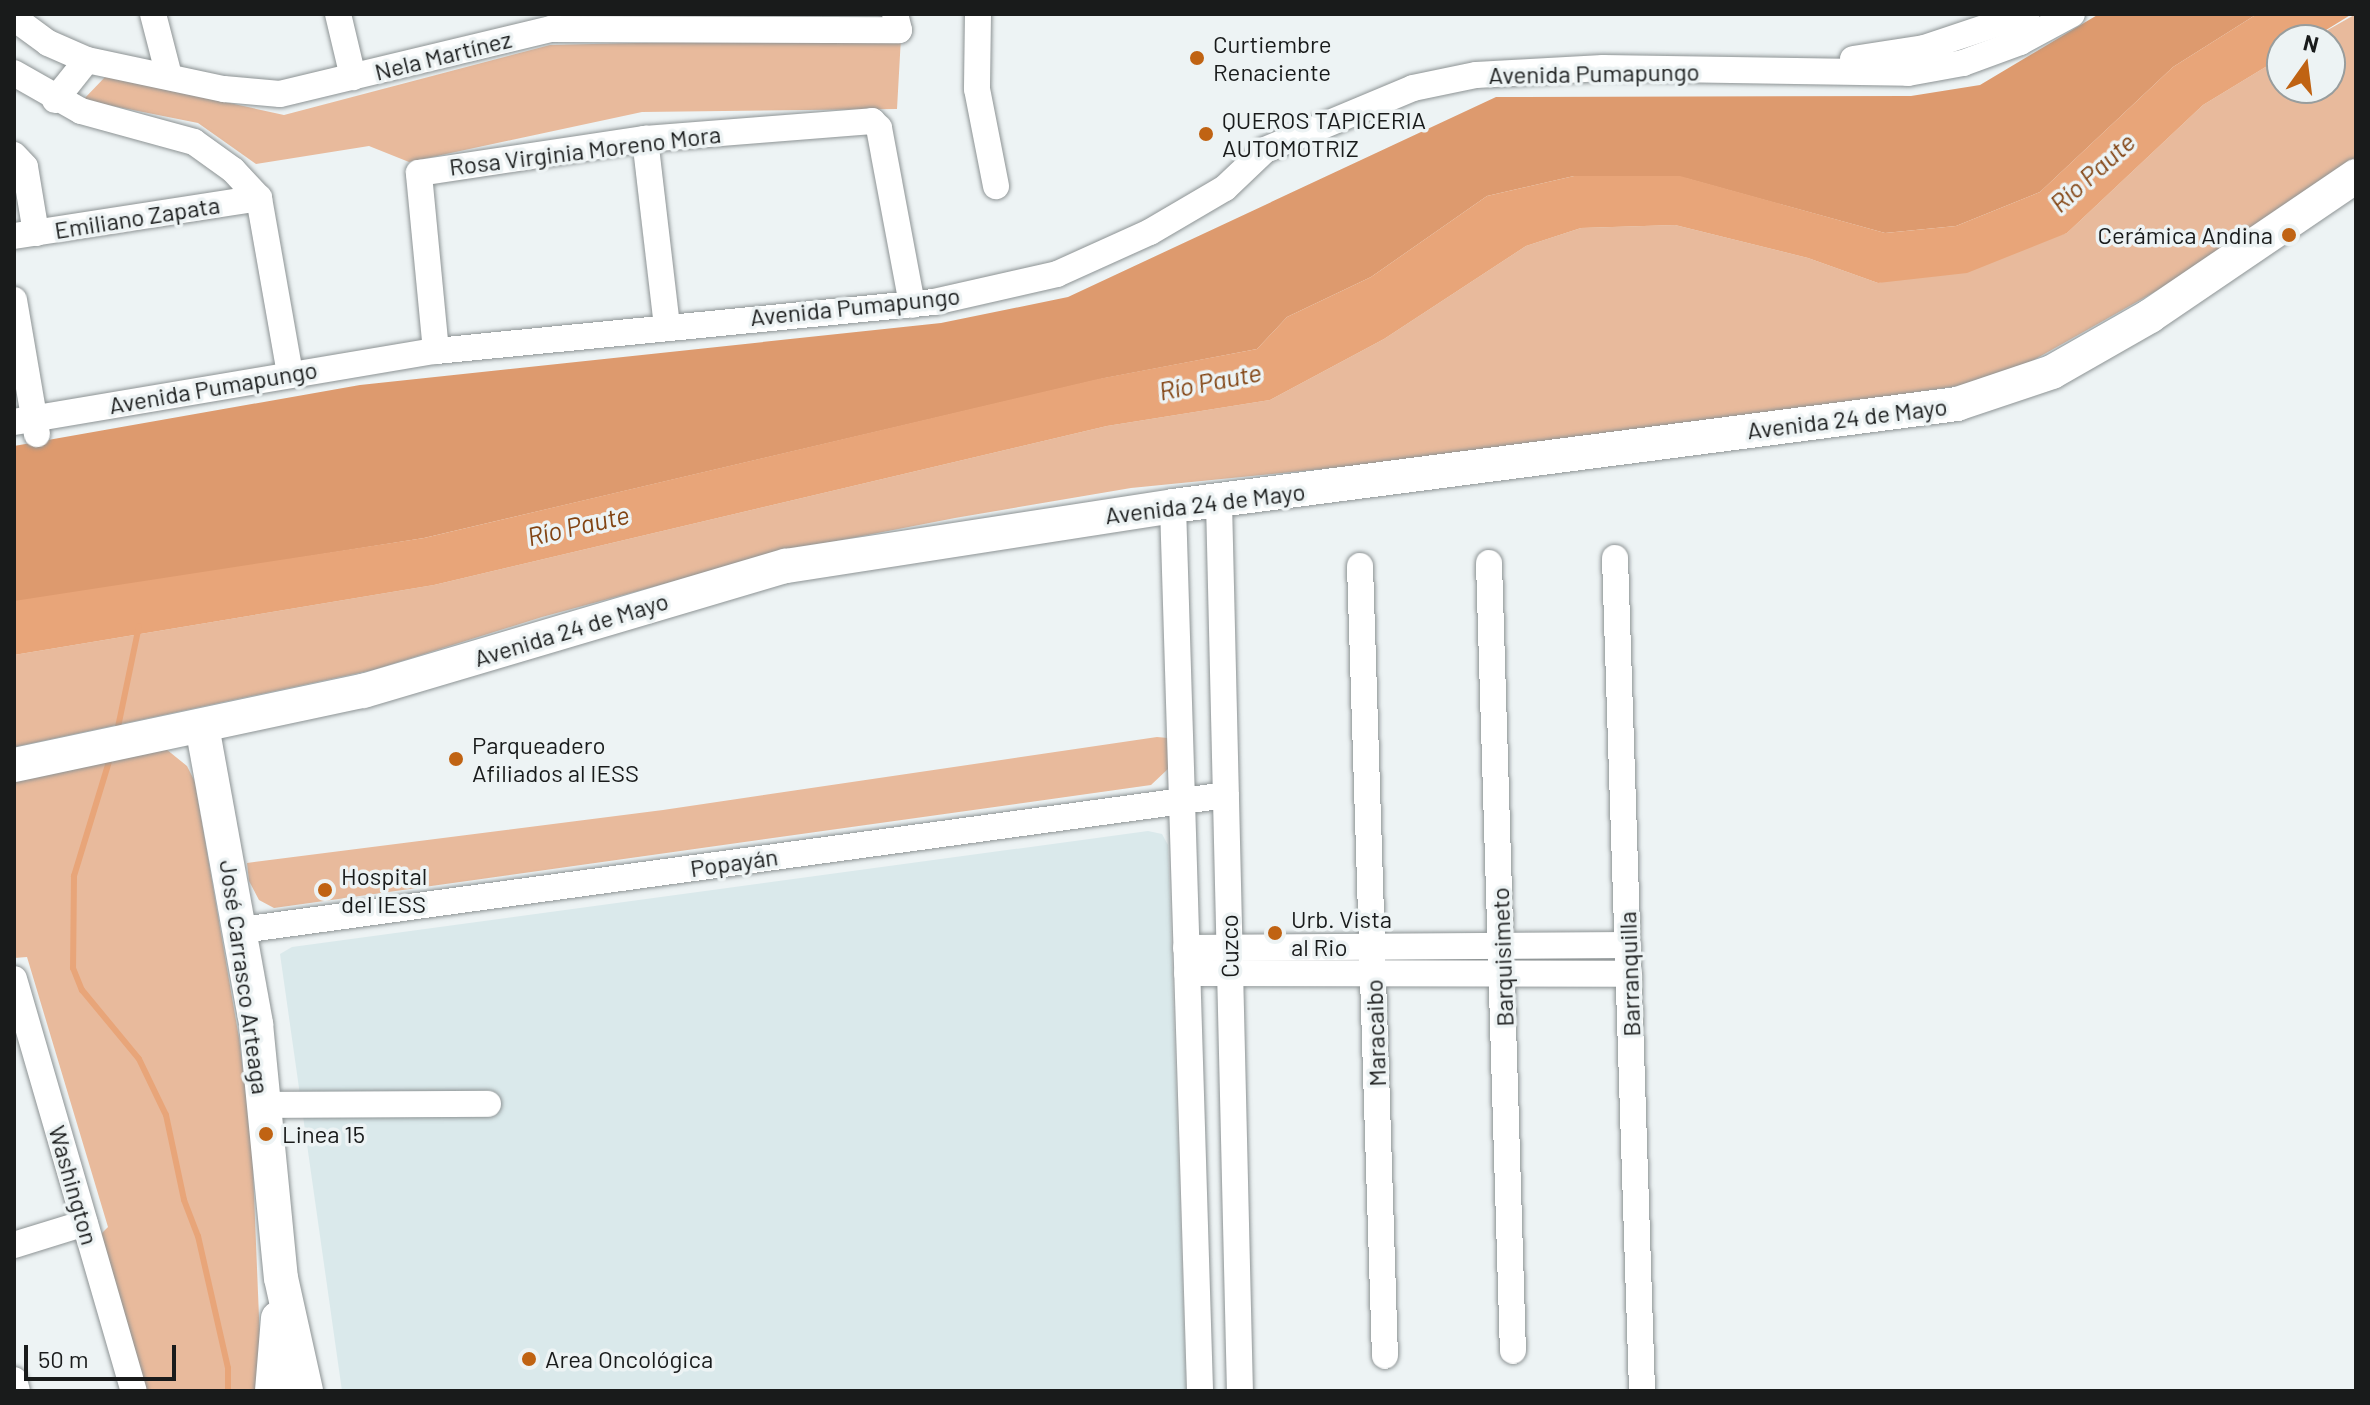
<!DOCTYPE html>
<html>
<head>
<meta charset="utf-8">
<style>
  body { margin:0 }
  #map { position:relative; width:2370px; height:1405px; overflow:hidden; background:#edf3f4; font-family:Barlow,sans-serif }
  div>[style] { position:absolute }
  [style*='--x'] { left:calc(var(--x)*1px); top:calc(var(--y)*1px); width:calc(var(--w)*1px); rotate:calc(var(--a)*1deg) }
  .built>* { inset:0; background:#dae9eb }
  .green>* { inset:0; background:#e8ba9c }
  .forest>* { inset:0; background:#dd9a6e }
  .water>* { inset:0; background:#e8a579 }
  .stream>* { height:6px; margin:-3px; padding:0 3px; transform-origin:3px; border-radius:3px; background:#e8a579 }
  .roads { filter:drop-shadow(0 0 2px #8d9394) drop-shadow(0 0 2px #8d9394) }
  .minor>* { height:26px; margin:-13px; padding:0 13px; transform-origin:13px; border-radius:13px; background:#fff }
  .major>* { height:34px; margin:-17px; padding:0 17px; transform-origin:17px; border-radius:17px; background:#fff }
  .dots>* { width:22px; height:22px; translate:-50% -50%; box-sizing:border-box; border:4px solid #edf3f4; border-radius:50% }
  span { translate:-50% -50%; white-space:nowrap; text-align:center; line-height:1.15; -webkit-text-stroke:7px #edf3f4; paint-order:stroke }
  .poi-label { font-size:24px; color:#191b1b }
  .left { translate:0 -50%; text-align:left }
  .right { translate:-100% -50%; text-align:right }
  .street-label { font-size:24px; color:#191b1b }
  .water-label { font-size:26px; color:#824413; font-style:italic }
  .frame { position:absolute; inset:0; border:16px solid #191b1b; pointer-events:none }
  .north { position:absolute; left:2266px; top:24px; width:80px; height:80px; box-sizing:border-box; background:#edf3f4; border:2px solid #989d9d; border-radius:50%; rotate:14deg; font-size:22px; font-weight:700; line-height:32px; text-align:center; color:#191b1b }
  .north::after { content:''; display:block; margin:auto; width:28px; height:36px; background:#c06313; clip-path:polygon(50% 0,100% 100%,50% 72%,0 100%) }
  .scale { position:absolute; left:24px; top:1345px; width:152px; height:36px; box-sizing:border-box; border:4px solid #191b1b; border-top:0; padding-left:10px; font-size:24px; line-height:28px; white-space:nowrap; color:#191b1b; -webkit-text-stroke:6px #edf3f4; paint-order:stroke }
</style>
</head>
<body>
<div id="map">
  <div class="built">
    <div style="clip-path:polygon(1148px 831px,1162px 834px,1168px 845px,1186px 1391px,342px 1391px,280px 954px,292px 947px)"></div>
  </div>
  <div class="green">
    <div style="clip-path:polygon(2356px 14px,2356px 159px,2174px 281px,1998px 380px,1562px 445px,1131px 488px,955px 518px,785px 551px,542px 617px,373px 670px,14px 747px,14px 655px,434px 585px,1107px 426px,1270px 400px,1384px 339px,1526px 246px,1581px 228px,1675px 225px,1808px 258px,1878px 283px,2067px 233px,2203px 105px,2282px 57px,2282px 88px,2330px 88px,2330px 40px,2310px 40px)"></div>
    <div style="clip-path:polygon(901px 37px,897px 109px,642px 112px,409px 162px,369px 146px,256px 164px,198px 123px,83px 100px,106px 76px,284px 115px,550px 45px)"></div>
    <div style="clip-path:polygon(1157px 737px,1168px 738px,1169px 768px,1151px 785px,274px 908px,259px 900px,249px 881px,247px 863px,663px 810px)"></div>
    <div style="clip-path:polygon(166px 749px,187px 766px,195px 782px,239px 1038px,252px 1145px,262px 1391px,145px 1391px,100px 1235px,108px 1227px,27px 957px,14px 958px,14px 769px)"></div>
  </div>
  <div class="forest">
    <div style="clip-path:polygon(2099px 14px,2257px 14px,2173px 67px,2040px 192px,1956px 226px,1885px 233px,1685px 178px,1574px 176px,1487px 196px,1371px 277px,1287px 317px,1257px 349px,1105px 378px,424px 538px,14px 603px,14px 446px,360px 385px,941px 323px,1068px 297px,1496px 97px,1911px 96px,1980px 85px)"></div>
  </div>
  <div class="water">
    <div style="clip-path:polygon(2257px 14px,2352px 14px,2310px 40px,2282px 40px,2282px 57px,2203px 105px,2067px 233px,1967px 273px,1878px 283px,1808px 258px,1675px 225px,1581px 228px,1526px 246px,1384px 339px,1270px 400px,1107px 426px,434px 585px,14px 655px,14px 601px,424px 538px,1098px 379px,1257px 349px,1287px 317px,1371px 277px,1487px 196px,1574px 176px,1680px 176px,1885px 233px,1956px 226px,2040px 192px,2173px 67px)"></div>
  </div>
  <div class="stream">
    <div style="--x:117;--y:732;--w:108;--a:-78.3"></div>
    <div style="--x:111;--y:755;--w:127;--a:107"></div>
    <div style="--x:74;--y:876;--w:92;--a:90.6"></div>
    <div style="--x:73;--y:968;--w:24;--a:68"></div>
    <div style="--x:82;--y:990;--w:89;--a:50.4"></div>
    <div style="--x:139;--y:1059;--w:62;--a:64.3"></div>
    <div style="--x:166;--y:1115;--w:87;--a:78"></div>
    <div style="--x:184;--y:1200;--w:39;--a:69"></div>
    <div style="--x:198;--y:1236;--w:135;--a:77.2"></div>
    <div style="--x:228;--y:1368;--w:23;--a:90"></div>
  </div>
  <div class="roads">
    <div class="minor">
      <div style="--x:153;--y:14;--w:64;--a:75.5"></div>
      <div style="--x:338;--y:14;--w:65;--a:76.6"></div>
      <div style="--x:978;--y:14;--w:75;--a:90.8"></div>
      <div style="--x:977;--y:89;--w:99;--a:78.9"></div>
      <div style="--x:14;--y:18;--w:42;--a:36.3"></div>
      <div style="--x:48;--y:43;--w:43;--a:23.6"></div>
      <div style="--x:1853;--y:59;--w:72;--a:-8.8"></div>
      <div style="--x:1924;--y:48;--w:108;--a:-18.4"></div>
      <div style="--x:14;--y:73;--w:77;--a:29.6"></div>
      <div style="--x:81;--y:111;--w:117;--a:15.3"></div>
      <div style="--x:194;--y:142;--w:48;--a:35.7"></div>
      <div style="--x:233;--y:170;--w:38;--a:47"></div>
      <div style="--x:259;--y:198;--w:178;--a:80"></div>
      <div style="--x:55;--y:100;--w:51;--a:-51.3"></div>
      <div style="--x:87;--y:60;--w:140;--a:12"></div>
      <div style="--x:224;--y:89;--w:56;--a:5.1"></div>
      <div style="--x:280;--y:94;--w:279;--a:-13.5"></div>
      <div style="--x:551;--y:29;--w:348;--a:0.2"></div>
      <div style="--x:899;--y:30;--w:16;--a:-104"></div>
      <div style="--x:645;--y:139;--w:187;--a:83.3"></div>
      <div style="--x:14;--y:155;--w:16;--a:47"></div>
      <div style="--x:25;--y:167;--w:67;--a:80.5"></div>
      <div style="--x:14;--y:236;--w:248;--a:-8.8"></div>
      <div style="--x:14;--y:300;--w:136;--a:80.3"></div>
      <div style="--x:436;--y:351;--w:179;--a:-95.5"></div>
      <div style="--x:419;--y:173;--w:229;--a:-8.6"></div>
      <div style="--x:645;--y:139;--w:228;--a:-4.5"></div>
      <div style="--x:872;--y:121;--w:10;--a:45"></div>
      <div style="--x:879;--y:128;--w:180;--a:79.4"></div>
      <div style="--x:14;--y:422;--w:428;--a:-9.6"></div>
      <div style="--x:436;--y:351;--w:500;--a:-5.62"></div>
      <div style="--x:934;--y:302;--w:126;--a:-12.8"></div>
      <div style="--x:1057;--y:274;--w:102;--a:-24.3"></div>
      <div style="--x:1150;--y:232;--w:87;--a:-30.4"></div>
      <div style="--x:1225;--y:188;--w:55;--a:-43.5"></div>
      <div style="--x:1265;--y:150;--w:160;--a:-22.7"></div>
      <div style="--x:1413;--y:88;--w:64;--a:-11.7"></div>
      <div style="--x:1476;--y:75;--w:127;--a:-3.2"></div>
      <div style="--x:1603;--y:68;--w:305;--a:0.9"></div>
      <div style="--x:1908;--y:73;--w:56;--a:-10.3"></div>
      <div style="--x:1963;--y:63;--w:61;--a:-20.2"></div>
      <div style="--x:2020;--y:42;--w:59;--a:-28.3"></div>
      <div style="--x:1219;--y:502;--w:889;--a:88.65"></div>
      <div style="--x:1173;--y:506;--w:885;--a:88.25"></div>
      <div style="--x:1615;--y:558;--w:832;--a:88.14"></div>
      <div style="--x:1489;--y:563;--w:788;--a:88.26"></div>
      <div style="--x:1360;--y:566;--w:790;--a:88.19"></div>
      <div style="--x:242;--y:930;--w:993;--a:-7.81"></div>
      <div style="--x:1186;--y:948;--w:442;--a:-0.4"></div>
      <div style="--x:1187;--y:973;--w:442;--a:0.1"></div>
      <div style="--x:14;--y:979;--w:429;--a:73.8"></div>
      <div style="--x:264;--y:1105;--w:224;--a:-0.3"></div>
      <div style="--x:14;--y:1245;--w:74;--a:-17.2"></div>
      <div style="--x:14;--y:1380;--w:11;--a:75"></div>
    </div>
    <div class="major">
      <div style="--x:202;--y:726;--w:303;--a:79.7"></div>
      <div style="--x:256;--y:1024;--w:255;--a:84.4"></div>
      <div style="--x:281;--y:1278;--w:116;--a:77.5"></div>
      <div style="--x:14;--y:765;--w:357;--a:-12"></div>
      <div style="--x:363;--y:691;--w:441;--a:-16.5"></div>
      <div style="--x:786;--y:566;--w:392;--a:-8.8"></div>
      <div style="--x:1173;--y:506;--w:791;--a:-7.41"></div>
      <div style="--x:1957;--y:404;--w:100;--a:-18.6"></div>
      <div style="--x:2052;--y:372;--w:113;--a:-29.7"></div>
      <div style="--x:2150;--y:316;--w:249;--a:-34.2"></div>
      <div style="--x:272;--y:1391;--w:73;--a:-85.3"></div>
    </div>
  </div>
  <div class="dots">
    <div style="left:1197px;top:58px;background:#c06313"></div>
    <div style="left:1206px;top:134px;background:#c06313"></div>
    <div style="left:2289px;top:235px;background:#c06313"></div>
    <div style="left:456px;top:759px;background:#c06313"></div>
    <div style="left:325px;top:890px;background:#c06313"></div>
    <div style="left:1275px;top:933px;background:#c06313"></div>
    <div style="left:266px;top:1134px;background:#c06313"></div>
    <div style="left:529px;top:1359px;background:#c06313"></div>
  </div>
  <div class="poi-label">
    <span class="left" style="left:1213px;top:58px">Curtiembre<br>Renaciente</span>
    <span class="left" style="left:1222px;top:134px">QUEROS TAPICERIA<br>AUTOMOTRIZ</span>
    <span class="right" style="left:2273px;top:235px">Cerámica Andina</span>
    <span class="left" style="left:472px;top:759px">Parqueadero<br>Afiliados al IESS</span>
    <span class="left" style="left:341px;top:890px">Hospital<br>del IESS</span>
    <span class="left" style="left:1291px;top:933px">Urb. Vista<br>al Rio</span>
    <span class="left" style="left:282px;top:1134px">Linea 15</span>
    <span class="left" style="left:545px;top:1359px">Area Oncológica</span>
  </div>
  <div class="street-label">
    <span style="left:443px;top:55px;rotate:-14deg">Nela Martínez</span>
    <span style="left:1594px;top:73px;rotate:-1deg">Avenida Pumapungo</span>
    <span style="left:585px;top:150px;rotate:-7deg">Rosa Virginia Moreno Mora</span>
    <span style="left:137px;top:217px;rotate:-9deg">Emiliano Zapata</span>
    <span style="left:855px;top:306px;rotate:-6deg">Avenida Pumapungo</span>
    <span style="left:213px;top:387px;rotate:-10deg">Avenida Pumapungo</span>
    <span style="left:1847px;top:418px;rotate:-7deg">Avenida 24 de Mayo</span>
    <span style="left:1205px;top:503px;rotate:-7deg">Avenida 24 de Mayo</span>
    <span style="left:571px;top:629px;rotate:-17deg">Avenida 24 de Mayo</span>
    <span style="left:734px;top:862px;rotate:-8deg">Popayán</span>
    <span style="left:1229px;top:946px;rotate:-91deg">Cuzco</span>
    <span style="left:1502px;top:957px;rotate:-92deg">Barquisimeto</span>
    <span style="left:1629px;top:974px;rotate:-92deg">Barranquilla</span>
    <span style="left:245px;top:977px;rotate:82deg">José Carrasco Arteaga</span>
    <span style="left:1375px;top:1033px;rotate:-92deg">Maracaibo</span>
    <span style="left:74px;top:1185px;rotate:74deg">Washington</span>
  </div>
  <div class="water-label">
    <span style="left:2092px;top:172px;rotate:-42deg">Río Paute</span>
    <span style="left:1210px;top:381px;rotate:-11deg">Río Paute</span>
    <span style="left:578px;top:525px;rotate:-13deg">Río Paute</span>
  </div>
  <div class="frame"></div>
  <div class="north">N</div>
  <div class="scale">50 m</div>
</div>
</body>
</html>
